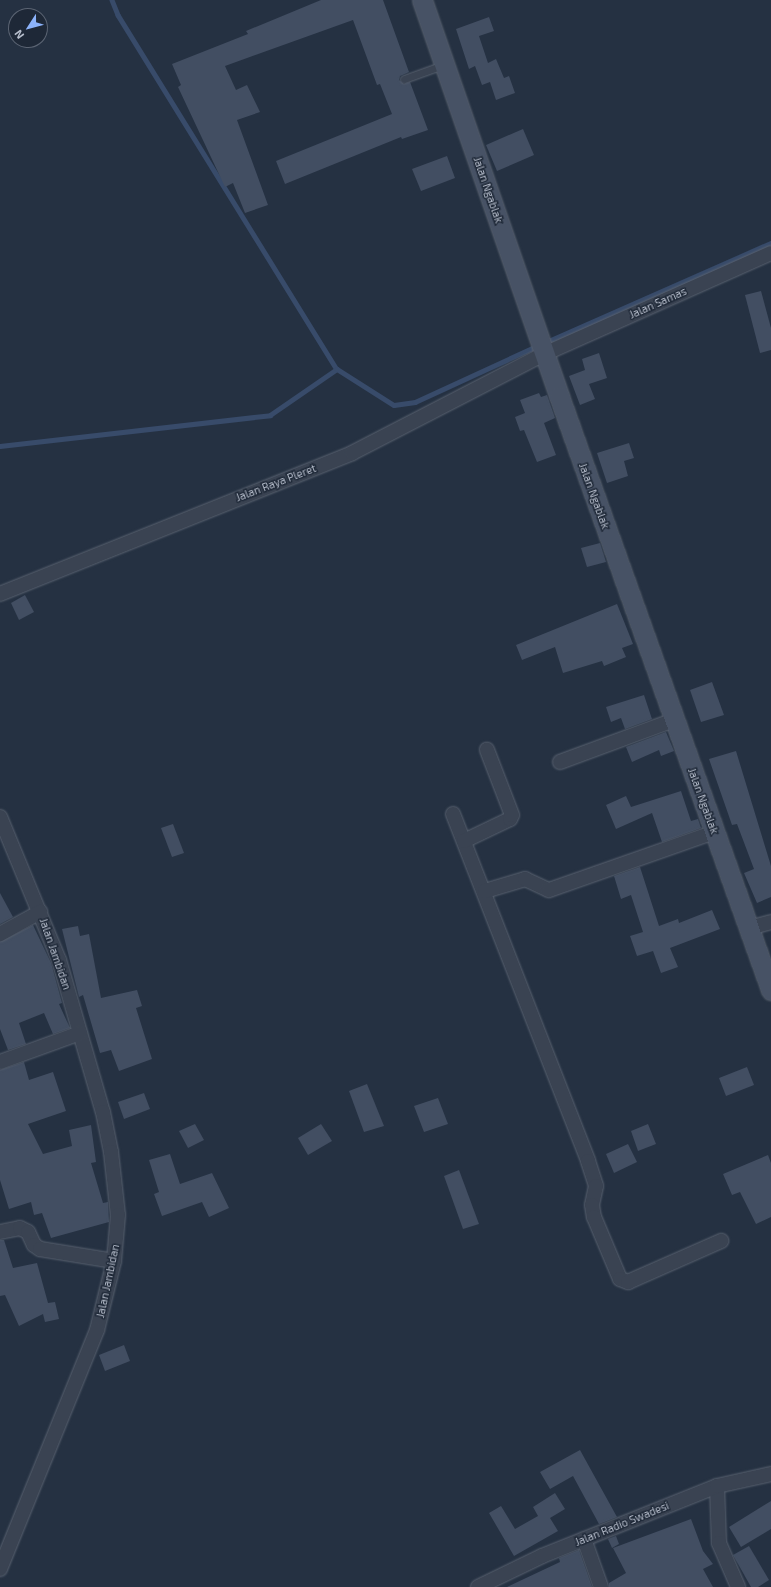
<!DOCTYPE html>
<html>
<head>
<meta charset="utf-8">
<style>
  body { margin:0 }
  #map { position:relative; width:771px; height:1587px; overflow:hidden; background:#253142; font-family:"Exo 2",sans-serif }
  div>[style] { position:absolute }
  [style*='--x'] { left:calc(var(--x)*1px); top:calc(var(--y)*1px); width:calc(var(--w)*1px); rotate:calc(var(--a)*1deg) }
  .stream>* { height:4.5px; margin:-2.25px; padding:0 2.25px; transform-origin:2.25px; border-radius:2.25px; background:#384b6a }
  .building>* { inset:0; background:#424e62 }
  .roads { filter:drop-shadow(0 0 1px #58616f) drop-shadow(0 0 1px #58616f) }
  .lane>* { height:7px; margin:-3.5px; padding:0 3.5px; transform-origin:3.5px; border-radius:3.5px; background:#3a4352 }
  .street>* { height:14px; margin:-7px; padding:0 7px; transform-origin:7px; border-radius:7px; background:#3a4352 }
  .secondary>* { height:19px; margin:-9.5px; padding:0 9.5px; transform-origin:9.5px; border-radius:9.5px; background:#475265 }
  span { translate:-50% -50%; white-space:nowrap; text-align:center; line-height:1.15; -webkit-text-stroke:3px #1e2837; paint-order:stroke }
  .street-label { font-size:11px; color:#b7becc }
  .north { position:absolute; left:8px; top:8px; width:40px; height:40px; box-sizing:border-box; background:#1e2837; border:1px solid #5b6473; border-radius:50%; rotate:234deg; font-size:11px; font-weight:700; line-height:16px; text-align:center; color:#b7becc }
  .north::after { content:''; display:block; margin:auto; width:14px; height:18px; background:#8cb3fb; clip-path:polygon(50% 0,100% 100%,50% 72%,0 100%) }
</style>
</head>
<body>
<div id="map">
  <div class="stream">
    <div style="--x:112;--y:0;--w:16;--a:68"></div>
    <div style="--x:118;--y:15;--w:416;--a:58.3"></div>
    <div style="--x:544;--y:343;--w:248;--a:-23.8"></div>
    <div style="--x:0;--y:446;--w:272;--a:-6.5"></div>
    <div style="--x:270;--y:415;--w:81;--a:-34.5"></div>
    <div style="--x:337;--y:369;--w:67;--a:32.3"></div>
    <div style="--x:394;--y:405;--w:21;--a:-8"></div>
    <div style="--x:415;--y:402;--w:134;--a:-24.7"></div>
  </div>
  <div class="building">
    <div style="clip-path:polygon(321px 0,383px 0,409px 72px,400px 76px,399px 80px,404px 84px,410px 82px,428px 130px,402px 139px,401px 137px,285px 184px,276px 161px,392px 114px,380px 84px,377px 85px,353px 20px,225px 66px,236px 90px,247px 85px,260px 112px,237px 120px,268px 205px,245px 213px,233px 183px,225px 187px,178px 87px,181px 85px,172px 64px,248px 34px,246px 31px)"></div>
    <div style="clip-path:polygon(489px 17px,494px 31px,479px 36px,488px 63px,496px 59px,504px 78px,509px 76px,515px 93px,496px 100px,490px 82px,482px 85px,475px 66px,469px 69px,456px 29px)"></div>
    <div style="clip-path:polygon(523px 129px,534px 155px,497px 171px,486px 145px)"></div>
    <div style="clip-path:polygon(447px 156px,455px 178px,421px 191px,412px 169px)"></div>
    <div style="clip-path:polygon(761px 291px,771px 328px,771px 350px,760px 353px,745px 295px)"></div>
    <div style="clip-path:polygon(599px 353px,607px 378px,589px 384px,595px 399px,580px 405px,569px 376px,585px 370px,582px 359px)"></div>
    <div style="clip-path:polygon(539px 393px,541px 397px,547px 395px,555px 418px,544px 423px,556px 455px,537px 462px,524px 430px,520px 431px,515px 417px,525px 413px,520px 400px)"></div>
    <div style="clip-path:polygon(629px 443px,634px 458px,624px 461px,628px 476px,607px 483px,597px 453px)"></div>
    <div style="clip-path:polygon(600px 543px,606px 562px,587px 567px,581px 548px)"></div>
    <div style="clip-path:polygon(25px 595px,34px 612px,19px 620px,11px 603px)"></div>
    <div style="clip-path:polygon(617px 604px,633px 644px,622px 648px,626px 657px,604px 666px,602px 661px,563px 673px,555px 647px,522px 660px,516px 645px)"></div>
    <div style="clip-path:polygon(712px 682px,724px 715px,701px 722px,690px 690px)"></div>
    <div style="clip-path:polygon(644px 695px,652px 719px,625px 729px,621px 718px,611px 722px,606px 707px)"></div>
    <div style="clip-path:polygon(666px 732px,674px 751px,661px 756px,659px 750px,632px 762px,626px 747px)"></div>
    <div style="clip-path:polygon(736px 751px,771px 866px,771px 897px,757px 903px,744px 873px,754px 869px,737px 824px,732px 825px,709px 759px)"></div>
    <div style="clip-path:polygon(681px 791px,691px 821px,698px 819px,701px 828px,662px 842px,652px 813px,616px 829px,606px 805px,626px 796px,631px 807px)"></div>
    <div style="clip-path:polygon(173px 824px,184px 853px,172px 857px,161px 828px)"></div>
    <div style="clip-path:polygon(640px 867px,659px 926px,678px 919px,679px 923px,712px 910px,720px 929px,670px 948px,678px 967px,661px 973px,653px 951px,637px 956px,630px 936px,643px 932px,631px 895px,621px 899px,614px 876px)"></div>
    <div style="clip-path:polygon(0 893px,13px 917px,0 924px)"></div>
    <div style="clip-path:polygon(33px 925px,51px 963px,62px 1003px,59px 1004px,70px 1028px,53px 1034px,44px 1013px,19px 1023px,26px 1044px,8px 1050px,0 1029px,0 942px)"></div>
    <div style="clip-path:polygon(78px 926px,80px 936px,89px 934px,101px 998px,137px 990px,142px 1006px,136px 1008px,152px 1059px,119px 1071px,111px 1050px,100px 1053px,83px 995px,79px 997px,62px 929px)"></div>
    <div style="clip-path:polygon(24px 1062px,29px 1080px,53px 1072px,66px 1111px,28px 1124px,43px 1154px,72px 1146px,69px 1130px,91px 1125px,96px 1162px,91px 1163px,103px 1203px,108px 1202px,109px 1222px,51px 1238px,42px 1213px,34px 1215px,31px 1202px,9px 1209px,0 1180px,0 1070px)"></div>
    <div style="clip-path:polygon(747px 1067px,754px 1085px,726px 1096px,719px 1078px)"></div>
    <div style="clip-path:polygon(367px 1084px,384px 1126px,364px 1132px,349px 1091px)"></div>
    <div style="clip-path:polygon(144px 1093px,150px 1109px,124px 1119px,118px 1102px)"></div>
    <div style="clip-path:polygon(438px 1098px,448px 1124px,424px 1132px,414px 1106px)"></div>
    <div style="clip-path:polygon(195px 1124px,204px 1140px,188px 1148px,179px 1131px)"></div>
    <div style="clip-path:polygon(321px 1124px,332px 1141px,308px 1155px,298px 1138px)"></div>
    <div style="clip-path:polygon(648px 1124px,656px 1144px,638px 1151px,631px 1131px)"></div>
    <div style="clip-path:polygon(628px 1144px,637px 1162px,614px 1173px,606px 1154px)"></div>
    <div style="clip-path:polygon(170px 1154px,180px 1184px,212px 1173px,229px 1208px,209px 1217px,202px 1202px,162px 1216px,154px 1194px,159px 1192px,149px 1160px)"></div>
    <div style="clip-path:polygon(768px 1155px,771px 1163px,771px 1217px,756px 1224px,740px 1192px,732px 1195px,723px 1174px)"></div>
    <div style="clip-path:polygon(459px 1170px,479px 1224px,463px 1229px,444px 1176px)"></div>
    <div style="clip-path:polygon(0 1240px,4px 1240px,13px 1268px,37px 1263px,48px 1303px,55px 1302px,59px 1319px,45px 1322px,43px 1314px,19px 1326px,5px 1295px,0 1296px)"></div>
    <div style="clip-path:polygon(124px 1345px,130px 1361px,105px 1371px,99px 1355px)"></div>
    <div style="clip-path:polygon(580px 1450px,617px 1517px,599px 1524px,573px 1476px,550px 1489px,540px 1472px)"></div>
    <div style="clip-path:polygon(555px 1493px,565px 1509px,550px 1518px,558px 1531px,514px 1556px,489px 1513px,501px 1506px,515px 1529px,538px 1516px,533px 1507px)"></div>
    <div style="clip-path:polygon(771px 1501px,771px 1529px,741px 1547px,729px 1527px)"></div>
    <div style="clip-path:polygon(691px 1519px,703px 1551px,713px 1564px,703px 1569px,713px 1587px,609px 1587px,609px 1583px,626px 1573px,613px 1548px)"></div>
    <div style="clip-path:polygon(616px 1536px,619px 1544px,612px 1548px,608px 1539px)"></div>
    <div style="clip-path:polygon(749px 1546px,769px 1580px,758px 1587px,751px 1587px,733px 1555px)"></div>
    <div style="clip-path:polygon(579px 1550px,592px 1587px,507px 1587px,560px 1562px,559px 1558px)"></div>
  </div>
  <div class="roads">
    <div class="lane">
      <div style="--x:404;--y:79;--w:41;--a:-19.7"></div>
    </div>
    <div class="street">
      <div style="--x:0;--y:594;--w:379;--a:-21.8"></div>
      <div style="--x:352;--y:453;--w:216;--a:-27.3"></div>
      <div style="--x:544;--y:354;--w:248;--a:-24"></div>
      <div style="--x:560;--y:762;--w:121;--a:-20.2"></div>
      <div style="--x:453;--y:814;--w:372;--a:68.7"></div>
      <div style="--x:588;--y:1161;--w:26;--a:72"></div>
      <div style="--x:596;--y:1186;--w:19;--a:102"></div>
      <div style="--x:592;--y:1205;--w:12;--a:81"></div>
      <div style="--x:594;--y:1217;--w:67;--a:67.2"></div>
      <div style="--x:620;--y:1279;--w:9;--a:21"></div>
      <div style="--x:628;--y:1282;--w:102;--a:-23.8"></div>
      <div style="--x:0;--y:817;--w:155;--a:67.6"></div>
      <div style="--x:59;--y:960;--w:158;--a:73.9"></div>
      <div style="--x:103;--y:1112;--w:41;--a:78.7"></div>
      <div style="--x:111;--y:1152;--w:63;--a:83.7"></div>
      <div style="--x:118;--y:1215;--w:46;--a:95"></div>
      <div style="--x:114;--y:1261;--w:71;--a:103.8"></div>
      <div style="--x:97;--y:1330;--w:258;--a:112.1"></div>
      <div style="--x:464;--y:841;--w:51;--a:-25.6"></div>
      <div style="--x:510;--y:819;--w:4;--a:-63"></div>
      <div style="--x:512;--y:815;--w:70;--a:-111"></div>
      <div style="--x:485;--y:891;--w:42;--a:-16.7"></div>
      <div style="--x:525;--y:879;--w:26;--a:25"></div>
      <div style="--x:549;--y:890;--w:176;--a:-19.3"></div>
      <div style="--x:749;--y:928;--w:23;--a:-15"></div>
      <div style="--x:0;--y:934;--w:46;--a:-28.8"></div>
      <div style="--x:0;--y:1062;--w:85;--a:-19.9"></div>
      <div style="--x:0;--y:1232;--w:20;--a:-11"></div>
      <div style="--x:20;--y:1228;--w:9;--a:27"></div>
      <div style="--x:28;--y:1232;--w:14;--a:65"></div>
      <div style="--x:34;--y:1245;--w:7;--a:34"></div>
      <div style="--x:40;--y:1249;--w:75;--a:9.2"></div>
      <div style="--x:717;--y:1486;--w:57;--a:88"></div>
      <div style="--x:719;--y:1543;--w:48;--a:66.6"></div>
      <div style="--x:584;--y:1539;--w:51;--a:70.5"></div>
      <div style="--x:478;--y:1587;--w:71;--a:-25.8"></div>
      <div style="--x:542;--y:1556;--w:188;--a:-21.8"></div>
      <div style="--x:717;--y:1486;--w:55;--a:-12.5"></div>
    </div>
    <div class="secondary">
      <div style="--x:422;--y:0;--w:419;--a:70.9"></div>
      <div style="--x:559;--y:396;--w:631;--a:70.36"></div>
    </div>
  </div>
  <div class="street-label">
    <span style="left:488px;top:190px;rotate:71deg">Jalan Ngablak</span>
    <span style="left:658px;top:303px;rotate:-24deg">Jalan Samas</span>
    <span style="left:276px;top:483px;rotate:-21deg">Jalan Raya Pleret</span>
    <span style="left:594px;top:496px;rotate:70deg">Jalan Ngablak</span>
    <span style="left:703px;top:801px;rotate:70deg">Jalan Ngablak</span>
    <span style="left:55px;top:954px;rotate:71deg">Jalan Jambidan</span>
    <span style="left:108px;top:1281px;rotate:-78deg">Jalan Jambidan</span>
    <span style="left:622px;top:1524px;rotate:-22deg">Jalan Radio Swadesi</span>
  </div>
  <div class="north">N</div>
</div>
</body>
</html>
